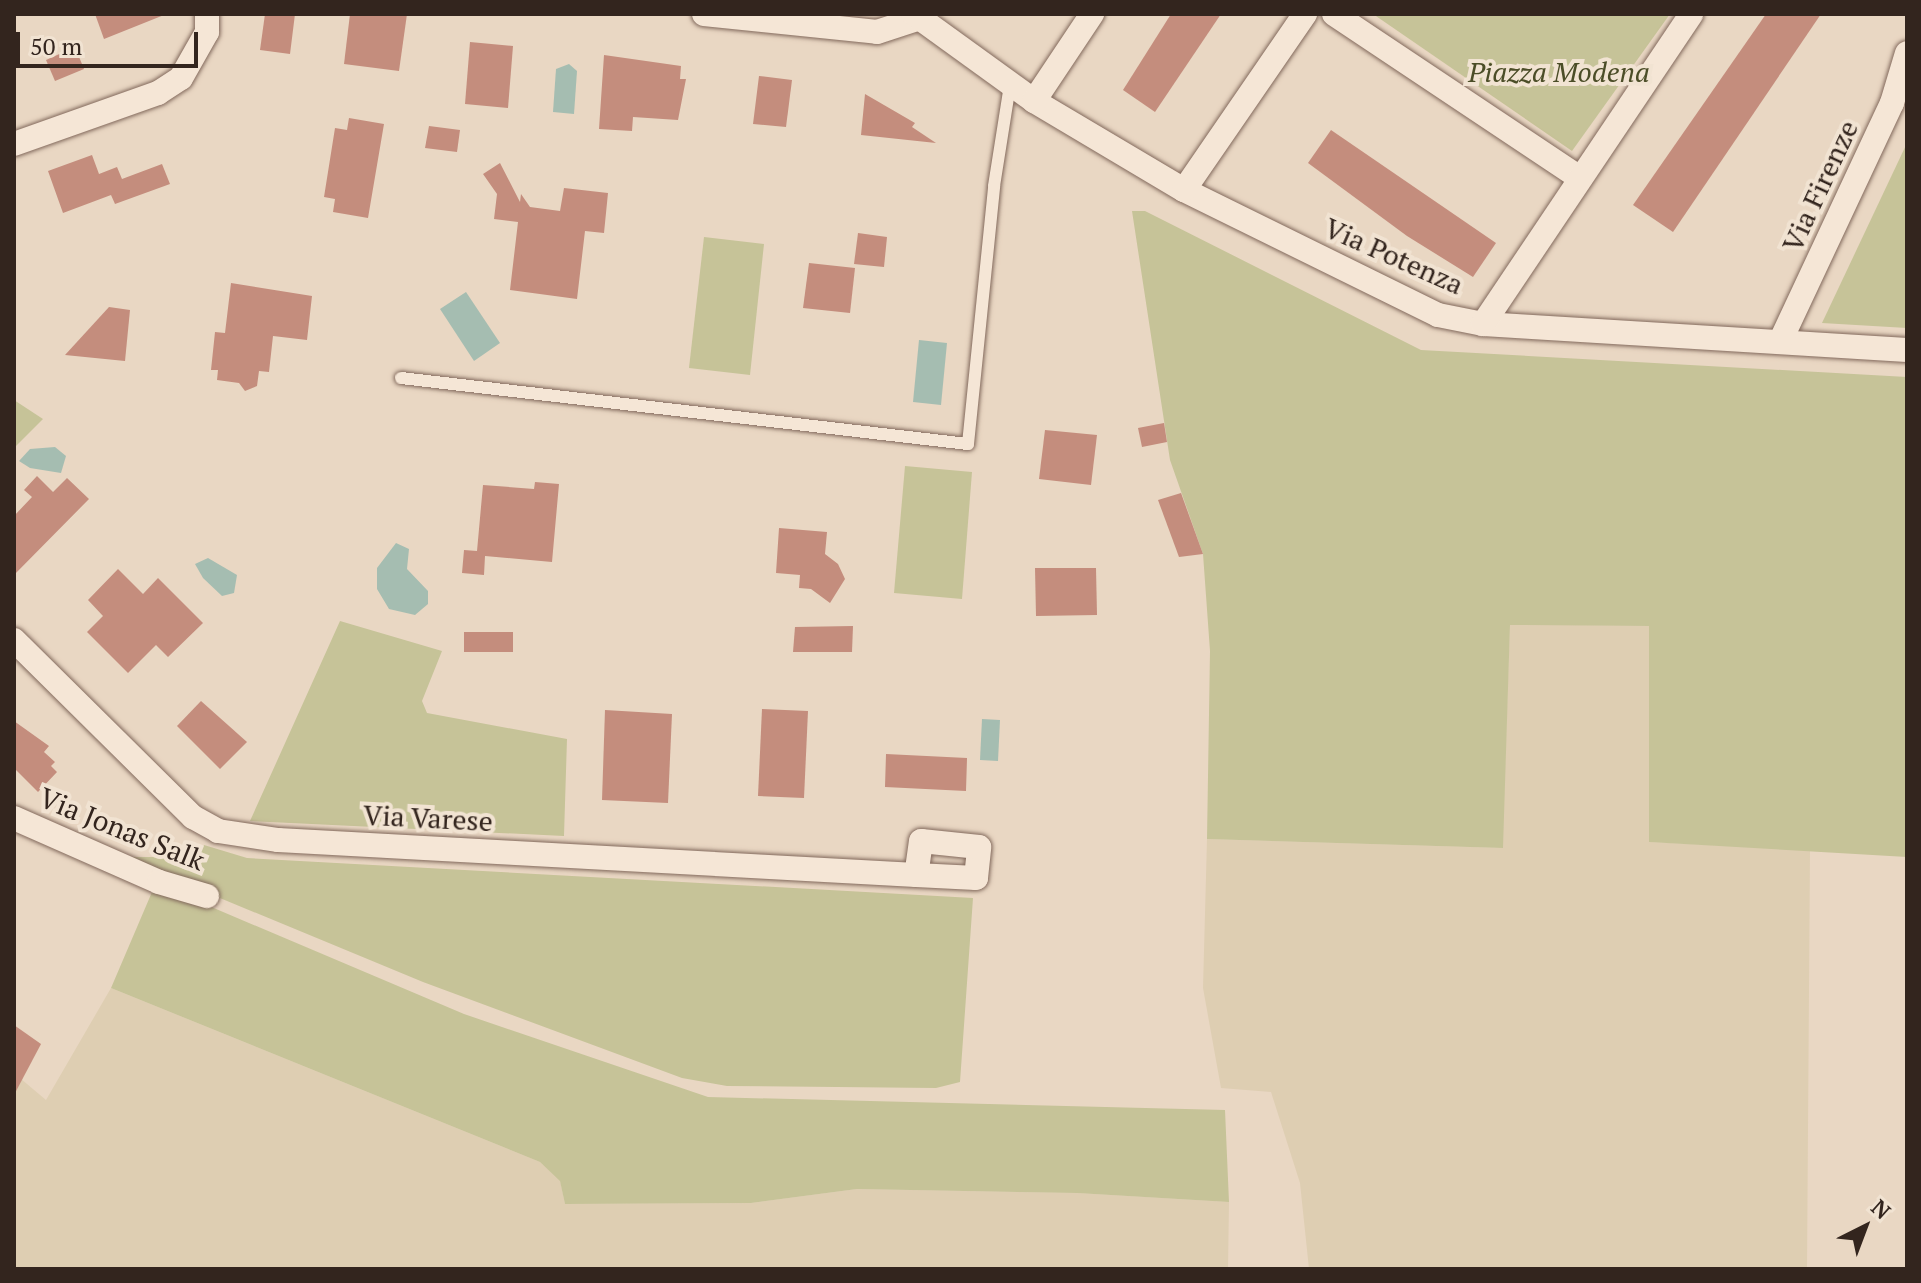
<!DOCTYPE html>
<html>
<head>
<meta charset="utf-8">
<style>
  body { margin:0 }
  #map { position:relative; width:1921px; height:1283px; overflow:hidden; background:#e9d7c3; font-family:"PT Serif",serif }
  div>[style] { position:absolute }
  [style*='--x'] { left:calc(var(--x)*1px); top:calc(var(--y)*1px); width:calc(var(--w)*1px); rotate:calc(var(--a)*1deg) }
  .farmland>* { inset:0; background:#deceb2 }
  .green>* { inset:0; background:#c6c398 }
  .water>* { inset:0; background:#a5bdb1 }
  .building>* { inset:0; background:#c48d7d }
  .roads { filter:drop-shadow(0 0 2px #82695c) drop-shadow(0 0 2px #82695c) }
  .lane>* { height:12px; margin:-6px; padding:0 6px; transform-origin:6px; border-radius:6px; background:#f5e6d6 }
  .street>* { height:24px; margin:-12px; padding:0 12px; transform-origin:12px; border-radius:12px; background:#f5e6d6 }
  span { translate:-50% -50%; white-space:nowrap; text-align:center; line-height:1.15; -webkit-text-stroke:8px #f1e3d2; paint-order:stroke }
  .park-label { font-size:28px; color:#4b4d27; font-style:italic }
  .street-label { font-size:28px; color:#33251e }
  .frame { position:absolute; inset:0; border:16px solid #33251e; pointer-events:none }
  .north { position:absolute; left:1825px; top:1187px; width:80px; height:80px; -webkit-text-stroke:6px #f1e3d2; paint-order:stroke; rotate:42deg; font-size:22px; font-weight:700; line-height:32px; text-align:center; color:#33251e }
  .north::after { content:''; display:block; margin:auto; width:28px; height:36px; background:#33251e; clip-path:polygon(50% 0,100% 100%,50% 72%,0 100%) }
  .scale { position:absolute; left:16px; top:32px; width:182px; height:36px; box-sizing:border-box; border:4px solid #33251e; border-top:0; padding-left:10px; font-size:24px; line-height:28px; white-space:nowrap; color:#33251e; -webkit-text-stroke:6px #f1e3d2; paint-order:stroke }
</style>
</head>
<body>
<div id="map">
  <div class="farmland">
    <div style="clip-path:polygon(1510px 624px,1649px 626px,1650px 842px,1810px 850px,1807px 1269px,1309px 1269px,1300px 1183px,1271px 1092px,1221px 1088px,1203px 988px,1207px 839px,1502px 848px)"></div>
    <div style="clip-path:polygon(111px 988px,540px 1162px,560px 1180px,565px 1204px,751px 1203px,857px 1189px,1077px 1193px,1229px 1202px,1228px 1269px,14px 1269px,14px 1073px,46px 1100px)"></div>
  </div>
  <div class="green">
    <div style="clip-path:polygon(1373px 14px,1670px 14px,1572px 151px)"></div>
    <div style="clip-path:polygon(1907px 143px,1907px 328px,1822px 323px)"></div>
    <div style="clip-path:polygon(1132px 211px,1145px 211px,1421px 350px,1907px 377px,1907px 857px,1649px 842px,1649px 626px,1510px 625px,1503px 848px,1207px 839px,1210px 651px,1203px 554px,1170px 460px)"></div>
    <div style="clip-path:polygon(704px 237px,764px 244px,750px 375px,689px 368px)"></div>
    <div style="clip-path:polygon(14px 400px,43px 419px,14px 448px)"></div>
    <div style="clip-path:polygon(905px 466px,972px 472px,962px 599px,894px 593px)"></div>
    <div style="clip-path:polygon(340px 621px,442px 651px,422px 701px,427px 713px,567px 739px,564px 836px,250px 821px)"></div>
    <div style="clip-path:polygon(174px 843px,196px 856px,204px 845px,247px 858px,973px 898px,960px 1082px,936px 1088px,727px 1086px,682px 1078px,423px 982px,121px 857px,160px 857px)"></div>
    <div style="clip-path:polygon(152px 892px,202px 903px,464px 1014px,708px 1097px,1225px 1110px,1229px 1202px,1077px 1193px,857px 1189px,751px 1203px,565px 1204px,560px 1181px,540px 1162px,111px 988px)"></div>
  </div>
  <div class="water">
    <div style="clip-path:polygon(569px 64px,577px 71px,574px 114px,553px 112px,556px 69px)"></div>
    <div style="clip-path:polygon(466px 292px,500px 343px,474px 361px,440px 309px)"></div>
    <div style="clip-path:polygon(919px 340px,947px 343px,941px 405px,913px 402px)"></div>
    <div style="clip-path:polygon(55px 447px,66px 456px,61px 473px,30px 468px,19px 461px,30px 449px)"></div>
    <div style="clip-path:polygon(396px 543px,409px 549px,407px 569px,428px 591px,428px 604px,415px 615px,389px 609px,377px 589px,377px 568px)"></div>
    <div style="clip-path:polygon(208px 558px,237px 575px,234px 593px,222px 596px,203px 578px,195px 564px)"></div>
    <div style="clip-path:polygon(982px 719px,1000px 720px,998px 761px,980px 760px)"></div>
  </div>
  <div class="building">
    <div style="clip-path:polygon(95px 14px,164px 14px,164px 15px,104px 39px)"></div>
    <div style="clip-path:polygon(265px 14px,295px 14px,290px 54px,260px 50px)"></div>
    <div style="clip-path:polygon(350px 14px,407px 14px,399px 71px,344px 64px)"></div>
    <div style="clip-path:polygon(1171px 14px,1221px 14px,1155px 112px,1123px 90px)"></div>
    <div style="clip-path:polygon(1766px 14px,1821px 14px,1673px 232px,1633px 205px)"></div>
    <div style="clip-path:polygon(470px 42px,513px 46px,508px 108px,465px 104px)"></div>
    <div style="clip-path:polygon(75px 47px,84px 69px,55px 81px,46px 60px)"></div>
    <div style="clip-path:polygon(604px 55px,681px 66px,680px 79px,686px 79px,678px 120px,633px 117px,632px 131px,599px 129px)"></div>
    <div style="clip-path:polygon(759px 76px,792px 80px,786px 127px,753px 124px)"></div>
    <div style="clip-path:polygon(865px 94px,915px 123px,912px 127px,936px 143px,861px 135px)"></div>
    <div style="clip-path:polygon(349px 118px,384px 124px,368px 218px,333px 212px,335px 199px,324px 197px,335px 128px,347px 130px)"></div>
    <div style="clip-path:polygon(429px 126px,460px 130px,457px 152px,425px 148px)"></div>
    <div style="clip-path:polygon(1331px 130px,1496px 243px,1473px 277px,1407px 236px,1308px 163px)"></div>
    <div style="clip-path:polygon(92px 155px,99px 174px,117px 167px,122px 179px,162px 164px,170px 184px,115px 204px,111px 195px,63px 213px,48px 171px)"></div>
    <div style="clip-path:polygon(500px 163px,520px 202px,521px 194px,530px 207px,560px 211px,564px 188px,608px 193px,604px 233px,585px 231px,577px 299px,510px 290px,518px 222px,494px 219px,497px 194px,483px 174px)"></div>
    <div style="clip-path:polygon(858px 233px,887px 237px,884px 267px,854px 264px)"></div>
    <div style="clip-path:polygon(809px 263px,855px 268px,850px 313px,803px 308px)"></div>
    <div style="clip-path:polygon(231px 283px,312px 296px,307px 340px,273px 336px,269px 372px,259px 371px,257px 386px,245px 391px,239px 383px,217px 380px,218px 370px,211px 370px,215px 332px,225px 333px)"></div>
    <div style="clip-path:polygon(109px 307px,130px 310px,125px 361px,65px 355px)"></div>
    <div style="clip-path:polygon(1164px 423px,1167px 442px,1142px 447px,1138px 428px)"></div>
    <div style="clip-path:polygon(1045px 430px,1097px 435px,1091px 485px,1039px 479px)"></div>
    <div style="clip-path:polygon(37px 476px,53px 492px,67px 478px,89px 499px,14px 575px,14px 516px,32px 497px,24px 490px)"></div>
    <div style="clip-path:polygon(535px 482px,559px 484px,552px 562px,485px 556px,484px 575px,462px 573px,464px 550px,477px 551px,483px 485px,534px 489px)"></div>
    <div style="clip-path:polygon(1181px 493px,1203px 554px,1179px 557px,1158px 500px)"></div>
    <div style="clip-path:polygon(779px 528px,827px 532px,825px 554px,838px 564px,845px 579px,830px 603px,811px 589px,799px 588px,800px 575px,776px 573px)"></div>
    <div style="clip-path:polygon(1035px 568px,1096px 568px,1097px 615px,1036px 616px)"></div>
    <div style="clip-path:polygon(118px 569px,143px 594px,158px 578px,203px 623px,168px 657px,156px 645px,128px 673px,87px 632px,103px 616px,88px 600px)"></div>
    <div style="clip-path:polygon(853px 626px,852px 652px,793px 652px,795px 627px)"></div>
    <div style="clip-path:polygon(464px 632px,513px 632px,513px 652px,464px 652px)"></div>
    <div style="clip-path:polygon(201px 701px,247px 742px,220px 769px,177px 726px)"></div>
    <div style="clip-path:polygon(762px 709px,808px 711px,804px 798px,758px 796px)"></div>
    <div style="clip-path:polygon(605px 710px,672px 714px,668px 803px,602px 800px)"></div>
    <div style="clip-path:polygon(14px 721px,49px 746px,44px 752px,55px 762px,51px 766px,57px 772px,38px 792px,14px 768px)"></div>
    <div style="clip-path:polygon(886px 754px,967px 758px,966px 791px,885px 787px)"></div>
    <div style="clip-path:polygon(14px 1025px,41px 1044px,14px 1095px)"></div>
  </div>
  <div class="roads">
    <div class="lane">
      <div style="--x:401;--y:378;--w:571;--a:6.64"></div>
      <div style="--x:968;--y:444;--w:259;--a:-84.2"></div>
      <div style="--x:994;--y:186;--w:102;--a:-81"></div>
    </div>
    <div class="street">
      <div style="--x:704;--y:14;--w:174;--a:5.9"></div>
      <div style="--x:877;--y:32;--w:45;--a:-18"></div>
      <div style="--x:914;--y:14;--w:148;--a:35.9"></div>
      <div style="--x:1034;--y:101;--w:174;--a:30.7"></div>
      <div style="--x:1184;--y:190;--w:283;--a:26.2"></div>
      <div style="--x:1438;--y:315;--w:46;--a:11.3"></div>
      <div style="--x:1483;--y:324;--w:425;--a:3.5"></div>
      <div style="--x:1334;--y:14;--w:296;--a:33.7"></div>
      <div style="--x:1034;--y:101;--w:105;--a:-56.3"></div>
      <div style="--x:14;--y:144;--w:153;--a:-19.5"></div>
      <div style="--x:158;--y:93;--w:27;--a:-33"></div>
      <div style="--x:181;--y:78;--w:53;--a:-60.5"></div>
      <div style="--x:207;--y:32;--w:18;--a:-90"></div>
      <div style="--x:1184;--y:190;--w:214;--a:-55.5"></div>
      <div style="--x:1483;--y:324;--w:373;--a:-56.1"></div>
      <div style="--x:1780;--y:342;--w:264;--a:-64.9"></div>
      <div style="--x:1892;--y:103;--w:52;--a:-73.3"></div>
      <div style="--x:14;--y:640;--w:252;--a:44.7"></div>
      <div style="--x:193;--y:817;--w:29;--a:29"></div>
      <div style="--x:218;--y:831;--w:61;--a:8.5"></div>
      <div style="--x:278;--y:840;--w:639;--a:3.14"></div>
      <div style="--x:916;--y:875;--w:60;--a:2.9"></div>
      <div style="--x:976;--y:878;--w:31;--a:-84"></div>
      <div style="--x:979;--y:847;--w:58;--a:-174.1"></div>
      <div style="--x:921;--y:841;--w:34;--a:98"></div>
      <div style="--x:14;--y:818;--w:158;--a:23.8"></div>
      <div style="--x:159;--y:882;--w:50;--a:16.3"></div>
    </div>
  </div>
  <div class="park-label">
    <span style="left:1559px;top:72px">Piazza Modena</span>
  </div>
  <div class="street-label">
    <span style="left:1820px;top:186px;rotate:-65deg">Via Firenze</span>
    <span style="left:1394px;top:256px;rotate:24deg">Via Potenza</span>
    <span style="left:428px;top:818px;rotate:3deg">Via Varese</span>
    <span style="left:122px;top:829px;rotate:22deg">Via Jonas Salk</span>
  </div>
  <div class="frame"></div>
  <div class="north">N</div>
  <div class="scale">50 m</div>
</div>
</body>
</html>
